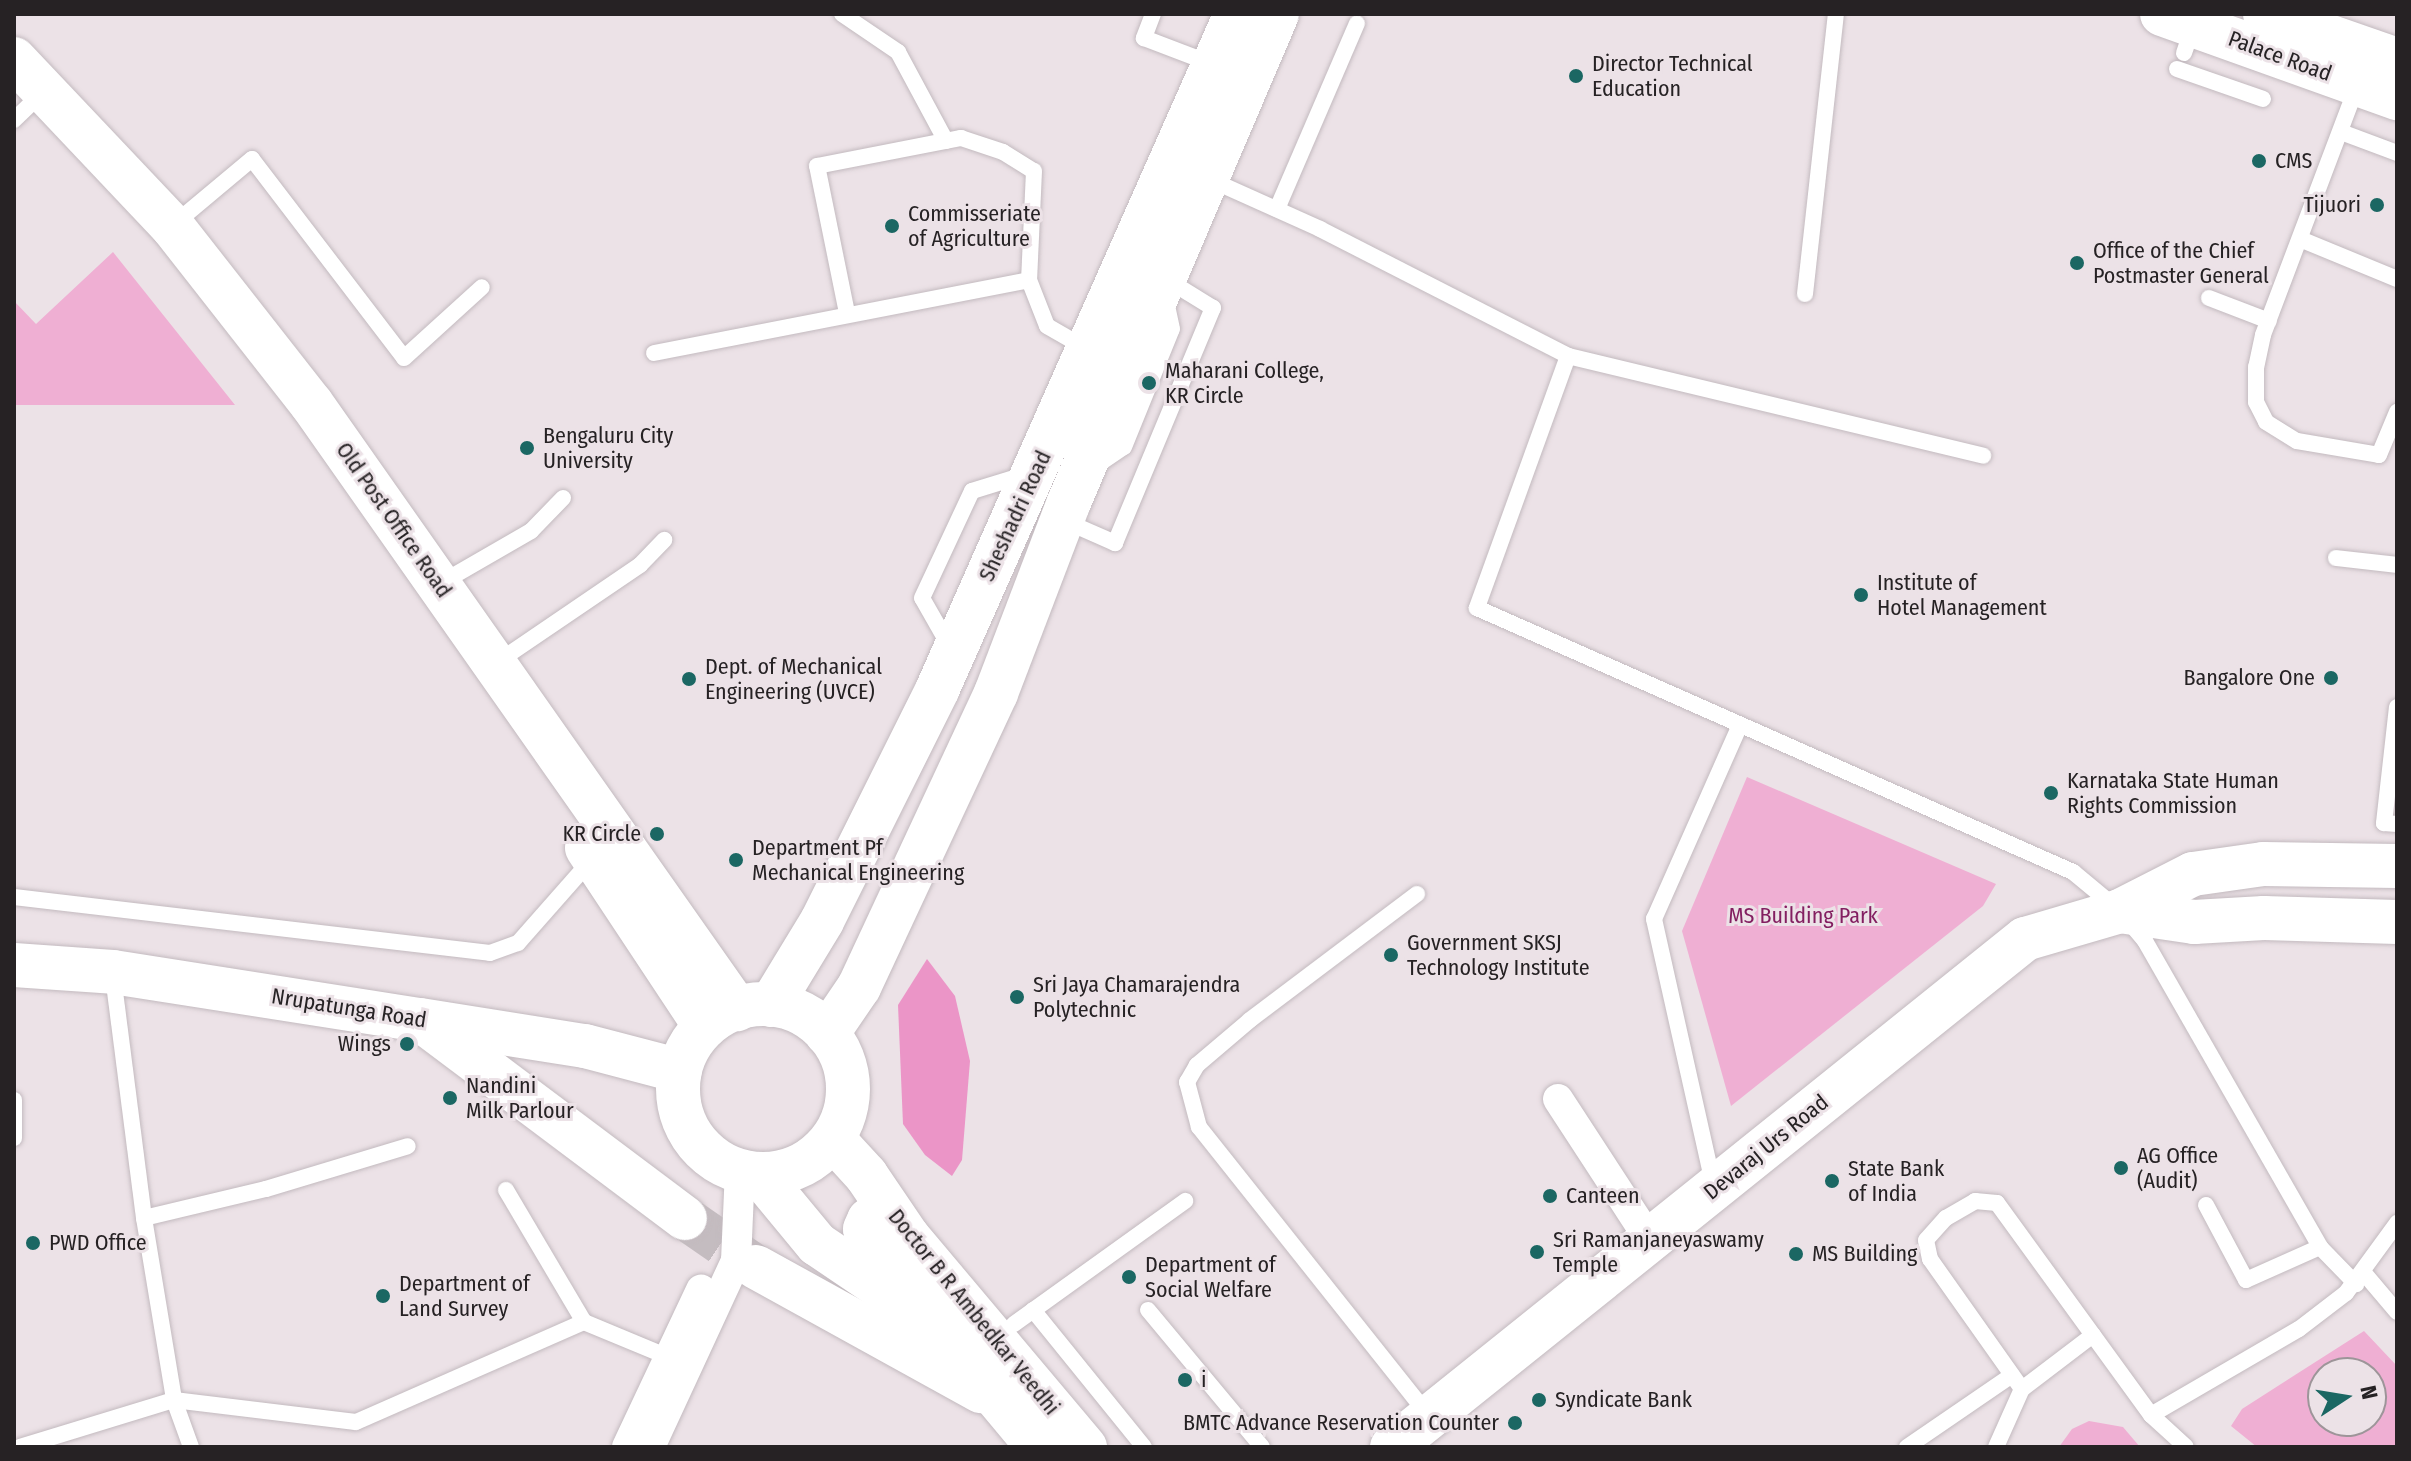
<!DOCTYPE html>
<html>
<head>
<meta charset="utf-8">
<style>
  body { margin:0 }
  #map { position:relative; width:2411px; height:1461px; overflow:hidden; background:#ece2e7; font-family:"Fira Sans Condensed",sans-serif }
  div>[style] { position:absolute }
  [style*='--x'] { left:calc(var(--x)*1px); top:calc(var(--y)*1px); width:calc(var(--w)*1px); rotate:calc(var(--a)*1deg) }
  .green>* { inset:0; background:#efafd3 }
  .forest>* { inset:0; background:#eb95c7 }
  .primary-tunnel>* { height:44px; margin-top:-22px; transform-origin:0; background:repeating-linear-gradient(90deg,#c4bcc0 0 44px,transparent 0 66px) }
  .roads { filter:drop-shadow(0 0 2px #c3babf) drop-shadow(0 0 2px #c3babf) }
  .lane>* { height:16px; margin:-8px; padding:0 8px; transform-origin:8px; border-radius:8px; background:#fff }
  .street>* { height:30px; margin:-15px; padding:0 15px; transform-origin:15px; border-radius:15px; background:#fff }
  .secondary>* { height:44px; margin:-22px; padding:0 22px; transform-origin:22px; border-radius:22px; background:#fff }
  .primary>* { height:44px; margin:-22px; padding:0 22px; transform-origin:22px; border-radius:22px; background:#fff }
  .primary>.ring { margin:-22px; padding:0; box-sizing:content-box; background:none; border:44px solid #fff; border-radius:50% }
  .dots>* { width:22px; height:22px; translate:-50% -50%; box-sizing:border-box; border:4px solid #ece2e7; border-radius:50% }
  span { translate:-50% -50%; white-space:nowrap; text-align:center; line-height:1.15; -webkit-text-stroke:6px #ece2e7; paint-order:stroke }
  .street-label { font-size:22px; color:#262224 }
  .poi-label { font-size:22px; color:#262224 }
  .left { translate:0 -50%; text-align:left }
  .right { translate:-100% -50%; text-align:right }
  .park-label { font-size:22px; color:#831f61 }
  .frame { position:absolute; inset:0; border:16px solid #262224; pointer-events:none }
  .north { position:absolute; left:2307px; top:1357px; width:80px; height:80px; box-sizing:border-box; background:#ece2e7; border:2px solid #9d9599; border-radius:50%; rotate:78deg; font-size:22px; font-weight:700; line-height:32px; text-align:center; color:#262224 }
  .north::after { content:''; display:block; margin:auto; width:28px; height:36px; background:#1b6763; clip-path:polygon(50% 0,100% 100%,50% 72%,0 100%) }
</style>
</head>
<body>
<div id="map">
  <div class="green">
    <div style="clip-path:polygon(113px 252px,235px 405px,14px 405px,14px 301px,36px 324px)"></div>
    <div style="clip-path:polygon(1747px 777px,1996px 884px,1983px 906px,1731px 1106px,1682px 931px)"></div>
    <div style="clip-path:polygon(evenodd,2364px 1331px,2397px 1366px,2397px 1447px,2257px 1447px,2231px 1426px,2242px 1409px,2364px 1331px,2371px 1373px,2371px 1421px,2323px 1421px,2323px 1373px,2371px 1373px)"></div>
    <div style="clip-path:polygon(2089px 1421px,2123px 1427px,2140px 1447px,2059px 1447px,2072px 1429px)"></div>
  </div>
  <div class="forest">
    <div style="clip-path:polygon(927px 959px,955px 996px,970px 1061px,962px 1160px,952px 1176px,925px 1155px,903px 1124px,898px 1005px)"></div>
  </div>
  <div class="primary-tunnel">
    <div style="--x:685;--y:1218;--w:86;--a:34.6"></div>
  </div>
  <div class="roads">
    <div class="lane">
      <div style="--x:842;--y:14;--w:68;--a:34.2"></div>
      <div style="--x:898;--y:52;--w:101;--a:61.7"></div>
      <div style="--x:1153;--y:14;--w:26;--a:111"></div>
      <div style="--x:1144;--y:38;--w:73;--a:20.9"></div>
      <div style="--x:2184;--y:53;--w:28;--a:-71"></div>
      <div style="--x:2177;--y:69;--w:91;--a:19.2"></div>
      <div style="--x:2357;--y:86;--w:266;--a:110.7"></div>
      <div style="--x:2263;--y:335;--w:33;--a:102"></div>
      <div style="--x:2256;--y:367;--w:35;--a:90"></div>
      <div style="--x:2256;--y:402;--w:22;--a:63"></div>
      <div style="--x:2266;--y:422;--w:36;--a:32"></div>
      <div style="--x:2297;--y:441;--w:83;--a:9.7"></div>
      <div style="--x:2379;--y:455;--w:47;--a:-67.3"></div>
      <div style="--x:14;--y:120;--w:40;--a:-44"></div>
      <div style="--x:2341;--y:132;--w:60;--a:20.6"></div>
      <div style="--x:1209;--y:179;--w:122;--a:24.2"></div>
      <div style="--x:1320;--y:229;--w:279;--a:27.1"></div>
      <div style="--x:1568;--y:356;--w:427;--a:13.5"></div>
      <div style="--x:1277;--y:209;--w:202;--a:-66.7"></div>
      <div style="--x:173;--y:225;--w:103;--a:-39.9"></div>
      <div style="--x:252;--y:159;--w:250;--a:52.6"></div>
      <div style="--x:404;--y:358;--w:105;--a:-42.3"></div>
      <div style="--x:2300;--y:239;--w:105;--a:22.4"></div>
      <div style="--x:1805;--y:294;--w:282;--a:-83.7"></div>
      <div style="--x:2209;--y:298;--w:64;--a:21"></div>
      <div style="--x:847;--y:313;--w:150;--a:-101.5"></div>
      <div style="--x:817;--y:166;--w:147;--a:-11"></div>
      <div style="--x:961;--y:138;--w:44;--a:18.4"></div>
      <div style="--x:1003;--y:152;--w:36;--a:32"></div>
      <div style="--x:1034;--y:171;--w:109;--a:92.6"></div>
      <div style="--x:654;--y:353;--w:382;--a:-11"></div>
      <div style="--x:1029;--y:280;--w:49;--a:68.6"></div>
      <div style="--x:1047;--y:326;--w:46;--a:29.9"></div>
      <div style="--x:1568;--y:356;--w:268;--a:109.9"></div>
      <div style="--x:1477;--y:608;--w:652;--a:23.89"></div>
      <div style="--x:2073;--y:872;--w:61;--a:39.7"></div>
      <div style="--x:2120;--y:911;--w:39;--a:50"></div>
      <div style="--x:2145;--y:941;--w:353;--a:60.2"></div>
      <div style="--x:2320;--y:1247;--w:52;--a:45.8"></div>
      <div style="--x:1097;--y:465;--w:32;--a:-34"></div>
      <div style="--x:1124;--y:447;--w:127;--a:-67.9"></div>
      <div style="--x:1172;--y:329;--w:30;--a:-102"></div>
      <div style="--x:1065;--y:521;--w:55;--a:23.7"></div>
      <div style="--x:1115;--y:543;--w:255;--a:-67.4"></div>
      <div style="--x:1213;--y:308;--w:55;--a:-148.3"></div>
      <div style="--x:2336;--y:558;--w:61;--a:6.5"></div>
      <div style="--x:441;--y:583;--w:104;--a:-30"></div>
      <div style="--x:531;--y:531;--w:46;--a:-45.9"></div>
      <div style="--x:950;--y:647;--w:56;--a:-119.7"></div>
      <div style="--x:922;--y:598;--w:118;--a:-65"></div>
      <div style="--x:972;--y:491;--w:58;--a:-17.2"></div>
      <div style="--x:496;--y:663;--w:174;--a:-34.2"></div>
      <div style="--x:640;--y:565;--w:35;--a:-46"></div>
      <div style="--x:2397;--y:707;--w:117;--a:96.4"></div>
      <div style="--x:2384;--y:823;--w:13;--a:4"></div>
      <div style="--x:1417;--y:894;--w:209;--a:143"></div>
      <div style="--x:1250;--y:1020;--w:70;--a:139.7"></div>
      <div style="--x:1197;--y:1065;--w:20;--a:120"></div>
      <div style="--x:1187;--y:1082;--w:47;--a:75.1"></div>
      <div style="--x:1199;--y:1127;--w:368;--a:51.5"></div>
      <div style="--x:14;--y:897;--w:479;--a:6.7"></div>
      <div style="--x:490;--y:953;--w:30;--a:-20"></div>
      <div style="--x:518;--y:943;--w:113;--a:-48.6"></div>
      <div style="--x:113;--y:976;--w:244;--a:82.7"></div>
      <div style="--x:144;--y:1218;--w:184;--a:80.6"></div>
      <div style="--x:174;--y:1400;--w:50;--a:70.1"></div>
      <div style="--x:14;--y:1100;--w:38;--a:90"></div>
      <div style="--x:1713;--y:1183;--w:271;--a:-102.6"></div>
      <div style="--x:1654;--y:919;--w:212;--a:-66.1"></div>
      <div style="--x:506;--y:1190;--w:153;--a:59.4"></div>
      <div style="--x:584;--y:1322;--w:91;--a:22.6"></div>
      <div style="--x:2206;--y:1205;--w:85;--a:61.9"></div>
      <div style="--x:2246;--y:1280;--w:81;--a:-24"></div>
      <div style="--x:144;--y:1218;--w:125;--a:-13.4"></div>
      <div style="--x:266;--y:1189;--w:148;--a:-16.8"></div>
      <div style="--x:2364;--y:1273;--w:51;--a:49.8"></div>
      <div style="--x:1033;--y:1310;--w:176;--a:51"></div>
      <div style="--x:1148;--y:1310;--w:178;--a:50.2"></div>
      <div style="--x:1014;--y:1324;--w:211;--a:-35.7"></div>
      <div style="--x:2093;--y:1335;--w:89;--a:142.7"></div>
      <div style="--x:2022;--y:1389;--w:159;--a:-125.3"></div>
      <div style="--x:1930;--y:1259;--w:19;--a:-102"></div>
      <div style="--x:1926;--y:1240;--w:30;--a:-48"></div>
      <div style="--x:1946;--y:1218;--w:34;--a:-30"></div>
      <div style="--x:1975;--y:1201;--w:22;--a:5"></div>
      <div style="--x:1997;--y:1203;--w:262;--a:54"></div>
      <div style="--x:2151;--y:1415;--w:47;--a:42.4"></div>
      <div style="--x:2151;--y:1415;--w:171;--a:-30.2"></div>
      <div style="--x:2299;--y:1329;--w:59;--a:-37.5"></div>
      <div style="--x:2346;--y:1293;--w:87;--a:-53.9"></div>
      <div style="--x:20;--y:1447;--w:161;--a:-17"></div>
      <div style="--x:174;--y:1400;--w:183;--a:6.9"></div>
      <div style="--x:356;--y:1422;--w:249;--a:-23.7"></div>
      <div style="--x:1907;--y:1447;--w:127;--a:-34.4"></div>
      <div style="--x:1996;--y:1447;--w:64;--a:-65.9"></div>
    </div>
    <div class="street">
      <div style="--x:1558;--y:1099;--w:168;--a:56.9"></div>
      <div style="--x:627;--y:1447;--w:174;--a:-64.8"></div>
      <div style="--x:650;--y:1447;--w:205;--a:-65.2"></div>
      <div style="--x:736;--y:1261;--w:91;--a:-87.5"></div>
    </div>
    <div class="secondary">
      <div style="--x:2162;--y:14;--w:250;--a:19.7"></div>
      <div style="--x:2265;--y:14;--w:140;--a:19.2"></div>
      <div style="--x:14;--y:59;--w:230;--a:46.6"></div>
      <div style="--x:172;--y:226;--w:225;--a:51.9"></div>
      <div style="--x:311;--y:403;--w:741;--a:54.89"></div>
      <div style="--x:587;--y:848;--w:214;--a:56.5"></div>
      <div style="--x:2120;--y:911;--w:75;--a:8.5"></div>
      <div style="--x:2194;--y:922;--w:70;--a:-3.3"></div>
      <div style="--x:2264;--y:918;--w:133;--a:1.7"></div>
      <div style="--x:1392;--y:1447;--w:812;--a:-38.75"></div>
      <div style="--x:2025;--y:939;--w:99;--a:-16.4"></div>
      <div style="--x:2120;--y:911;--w:82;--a:-26.9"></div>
      <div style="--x:2193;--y:874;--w:71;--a:-8.1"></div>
      <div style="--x:2263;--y:864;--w:134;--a:0.9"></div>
    </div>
    <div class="primary">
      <div style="--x:14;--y:965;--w:99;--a:4"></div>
      <div style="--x:113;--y:972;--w:311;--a:8.9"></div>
      <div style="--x:420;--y:1020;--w:167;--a:9"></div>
      <div style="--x:585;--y:1046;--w:98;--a:14.7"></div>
      <div class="ring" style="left:678px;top:1004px;width:126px;height:126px"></div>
      <div style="--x:771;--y:1005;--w:98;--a:-58.7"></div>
      <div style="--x:822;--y:921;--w:260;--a:-63.5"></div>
      <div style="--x:938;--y:688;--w:737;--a:-66.15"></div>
      <div style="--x:425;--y:1023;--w:325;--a:36.9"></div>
      <div style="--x:827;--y:1034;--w:57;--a:-55.8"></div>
      <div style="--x:859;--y:987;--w:324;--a:-65"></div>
      <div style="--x:996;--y:693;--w:204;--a:-69.1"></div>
      <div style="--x:1069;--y:502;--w:530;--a:-66.91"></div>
      <div style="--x:833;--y:1139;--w:49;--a:47.5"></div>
      <div style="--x:866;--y:1175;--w:75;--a:55.9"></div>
      <div style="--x:908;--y:1237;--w:275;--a:49.9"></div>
      <div style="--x:759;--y:1174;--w:91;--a:50.4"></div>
      <div style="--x:817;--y:1244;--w:116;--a:34.1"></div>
      <div style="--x:913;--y:1309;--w:59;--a:42.9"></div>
      <div style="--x:956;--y:1349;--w:128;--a:50.1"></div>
      <div style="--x:756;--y:1267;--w:257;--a:28.9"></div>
      <div style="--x:906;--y:1297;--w:79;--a:-121.1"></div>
      <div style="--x:865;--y:1229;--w:10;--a:-66"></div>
      <div style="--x:869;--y:1220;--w:18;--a:6"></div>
      <div style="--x:887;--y:1222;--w:26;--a:36"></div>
    </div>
  </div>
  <div class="dots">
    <div style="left:1576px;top:76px;background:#1b6763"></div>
    <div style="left:2259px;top:161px;background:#1b6763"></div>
    <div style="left:2377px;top:205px;background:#1b6763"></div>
    <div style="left:892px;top:226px;background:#1b6763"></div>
    <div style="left:2077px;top:263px;background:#1b6763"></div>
    <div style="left:1149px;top:383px;background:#1b6763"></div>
    <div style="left:527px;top:448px;background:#1b6763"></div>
    <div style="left:1861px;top:595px;background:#1b6763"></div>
    <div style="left:2331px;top:678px;background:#1b6763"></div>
    <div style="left:689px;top:679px;background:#1b6763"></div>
    <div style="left:2051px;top:793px;background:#1b6763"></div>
    <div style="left:657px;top:834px;background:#1b6763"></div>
    <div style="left:736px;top:860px;background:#1b6763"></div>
    <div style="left:1391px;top:955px;background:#1b6763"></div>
    <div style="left:1017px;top:997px;background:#1b6763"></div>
    <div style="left:407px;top:1044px;background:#1b6763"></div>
    <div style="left:450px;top:1098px;background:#1b6763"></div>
    <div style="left:2121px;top:1168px;background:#1b6763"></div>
    <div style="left:1832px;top:1181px;background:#1b6763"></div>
    <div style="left:1550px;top:1196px;background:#1b6763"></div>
    <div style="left:33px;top:1243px;background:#1b6763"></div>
    <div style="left:1537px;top:1252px;background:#1b6763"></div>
    <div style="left:1796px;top:1254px;background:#1b6763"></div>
    <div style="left:1129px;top:1277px;background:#1b6763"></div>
    <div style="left:383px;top:1296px;background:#1b6763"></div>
    <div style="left:1185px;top:1380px;background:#1b6763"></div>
    <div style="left:1539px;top:1400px;background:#1b6763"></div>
    <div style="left:1515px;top:1423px;background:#1b6763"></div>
  </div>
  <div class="street-label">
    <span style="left:2280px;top:56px;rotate:20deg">Palace Road</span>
    <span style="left:1015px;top:516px;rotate:-65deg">Sheshadri Road</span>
    <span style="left:394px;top:520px;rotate:55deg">Old Post Office Road</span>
    <span style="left:349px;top:1008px;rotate:9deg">Nrupatunga Road</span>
    <span style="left:1766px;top:1147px;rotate:-39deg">Devaraj Urs Road</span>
    <span style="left:974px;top:1312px;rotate:51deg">Doctor B R Ambedkar Veedhi</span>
  </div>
  <div class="poi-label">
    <span class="left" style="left:1592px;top:76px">Director Technical<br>Education</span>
    <span class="left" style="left:2275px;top:161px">CMS</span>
    <span class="right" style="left:2361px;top:205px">Tijuori</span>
    <span class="left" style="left:908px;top:226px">Commisseriate<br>of Agriculture</span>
    <span class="left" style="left:2093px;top:263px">Office of the Chief<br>Postmaster General</span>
    <span class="left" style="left:1165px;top:383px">Maharani College,<br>KR Circle</span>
    <span class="left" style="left:543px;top:448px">Bengaluru City<br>University</span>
    <span class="left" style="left:1877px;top:595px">Institute of<br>Hotel Management</span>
    <span class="left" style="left:705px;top:679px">Dept. of Mechanical<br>Engineering (UVCE)</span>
    <span class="right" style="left:2315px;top:678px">Bangalore One</span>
    <span class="left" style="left:2067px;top:793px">Karnataka State Human<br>Rights Commission</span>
    <span class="right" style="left:641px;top:834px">KR Circle</span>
    <span class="left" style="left:752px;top:860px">Department Pf<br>Mechanical Engineering</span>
    <span class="left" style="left:1407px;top:955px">Government SKSJ<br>Technology Institute</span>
    <span class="left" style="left:1033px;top:997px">Sri Jaya Chamarajendra<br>Polytechnic</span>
    <span class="right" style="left:391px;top:1044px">Wings</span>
    <span class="left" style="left:466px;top:1098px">Nandini<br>Milk Parlour</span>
    <span class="left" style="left:2137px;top:1168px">AG Office<br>(Audit)</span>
    <span class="left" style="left:1848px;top:1181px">State Bank<br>of India</span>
    <span class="left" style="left:1566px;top:1196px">Canteen</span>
    <span class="left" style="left:1553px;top:1252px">Sri Ramanjaneyaswamy<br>Temple</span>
    <span class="left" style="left:49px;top:1243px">PWD Office</span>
    <span class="left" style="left:1812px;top:1254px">MS Building</span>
    <span class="left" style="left:1145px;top:1277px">Department of<br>Social Welfare</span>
    <span class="left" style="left:399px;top:1296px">Department of<br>Land Survey</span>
    <span class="left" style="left:1201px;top:1380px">i</span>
    <span class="left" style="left:1555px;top:1400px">Syndicate Bank</span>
    <span class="right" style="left:1499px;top:1423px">BMTC Advance Reservation Counter</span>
  </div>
  <div class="park-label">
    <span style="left:1803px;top:916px">MS Building Park</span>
  </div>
  <div class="frame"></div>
  <div class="north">N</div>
</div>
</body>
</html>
